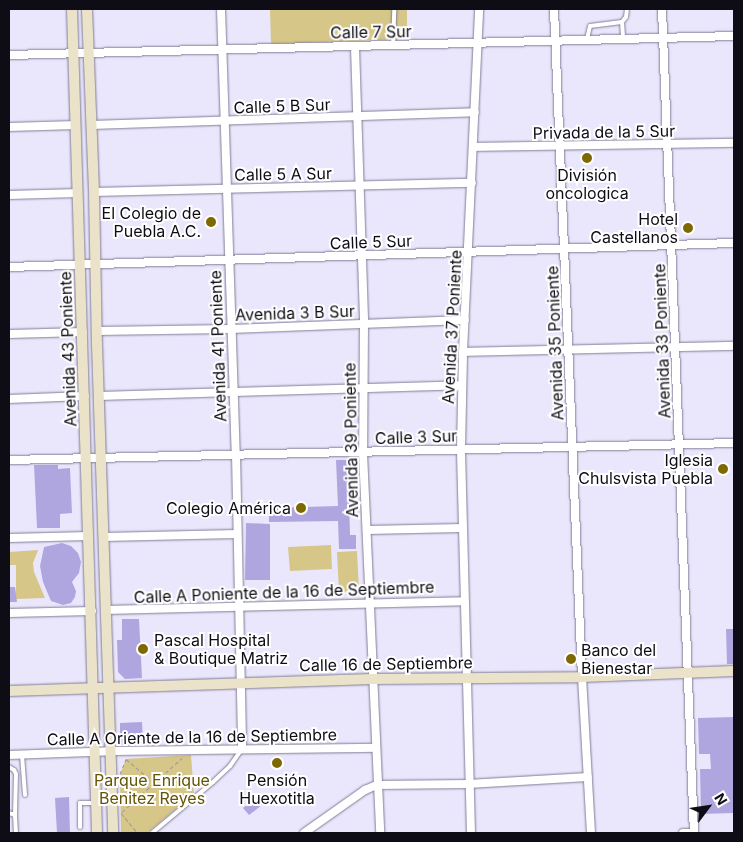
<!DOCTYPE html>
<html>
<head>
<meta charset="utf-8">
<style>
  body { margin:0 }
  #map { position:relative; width:743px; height:842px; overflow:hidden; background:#eae7fd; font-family:Inter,sans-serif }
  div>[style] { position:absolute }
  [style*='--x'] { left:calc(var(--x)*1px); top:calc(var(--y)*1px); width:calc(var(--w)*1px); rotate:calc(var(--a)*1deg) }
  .green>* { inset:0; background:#d6c688 }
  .building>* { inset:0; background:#afa6e0 }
  .path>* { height:1px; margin-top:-0.5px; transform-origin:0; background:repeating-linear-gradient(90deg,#9896a6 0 4px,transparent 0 6.5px) }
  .roads { filter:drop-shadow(0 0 1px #817d95) drop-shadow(0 0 1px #817d95) }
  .lane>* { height:4px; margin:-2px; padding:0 2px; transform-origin:2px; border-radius:2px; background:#fff }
  .street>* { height:8px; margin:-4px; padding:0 4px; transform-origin:4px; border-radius:4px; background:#fff }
  .secondary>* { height:10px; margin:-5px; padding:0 5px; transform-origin:5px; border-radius:5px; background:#eae3ca }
  .dots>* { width:14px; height:14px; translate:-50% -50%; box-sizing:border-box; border:2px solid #fff; border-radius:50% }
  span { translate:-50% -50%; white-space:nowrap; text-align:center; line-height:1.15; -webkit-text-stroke:4px #fff; paint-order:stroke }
  .street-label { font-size:16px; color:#0e0d15 }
  .poi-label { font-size:16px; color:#0e0d15 }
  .right { translate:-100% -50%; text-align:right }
  .left { translate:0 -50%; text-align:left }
  .park-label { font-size:16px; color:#655403 }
  .frame { position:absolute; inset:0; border:10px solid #0e0d15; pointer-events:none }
  .north { position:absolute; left:683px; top:782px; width:50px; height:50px; -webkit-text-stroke:4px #fff; paint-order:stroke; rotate:59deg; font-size:14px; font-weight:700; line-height:20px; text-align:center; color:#0e0d15 }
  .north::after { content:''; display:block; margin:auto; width:18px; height:22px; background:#0e0d15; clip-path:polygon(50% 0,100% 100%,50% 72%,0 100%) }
</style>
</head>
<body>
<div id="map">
  <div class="green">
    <div style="clip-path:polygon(270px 9px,407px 9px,407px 39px,271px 44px)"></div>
    <div style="clip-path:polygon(331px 545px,332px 569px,290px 571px,288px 547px)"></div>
    <div style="clip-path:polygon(38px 550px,33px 563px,34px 572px,45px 598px,16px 599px,16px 565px,10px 565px,9px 552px)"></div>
    <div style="clip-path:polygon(357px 551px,359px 591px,339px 592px,337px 552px)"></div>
    <div style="clip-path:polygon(191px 755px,194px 794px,147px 833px,121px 833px,120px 775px,126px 759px)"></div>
  </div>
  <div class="building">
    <div style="clip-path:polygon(336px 460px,348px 460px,350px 535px,356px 535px,356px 549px,339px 549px,338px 521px,269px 522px,269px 508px,338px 506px)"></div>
    <div style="clip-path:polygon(34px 465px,58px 465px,58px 469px,70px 468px,72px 513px,60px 514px,60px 528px,37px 528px)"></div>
    <div style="clip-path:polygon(246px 523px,270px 524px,270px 580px,245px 580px)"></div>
    <div style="clip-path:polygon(62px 543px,71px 546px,78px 553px,81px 562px,79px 573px,72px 582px,76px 591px,75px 597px,71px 603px,63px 605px,51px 601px,43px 582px,40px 566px,44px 547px)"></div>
    <div style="clip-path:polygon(9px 587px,15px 587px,17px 602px,9px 602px)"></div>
    <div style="clip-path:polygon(122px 619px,139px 619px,142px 678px,125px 679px,118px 672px,117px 640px,122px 640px)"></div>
    <div style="clip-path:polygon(726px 629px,734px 629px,734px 664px,727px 664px)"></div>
    <div style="clip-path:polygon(734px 717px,734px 813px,701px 814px,700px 769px,711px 769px,710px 754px,699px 754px,698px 718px)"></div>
    <div style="clip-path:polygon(142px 722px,143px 745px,120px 745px,120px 723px)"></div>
    <div style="clip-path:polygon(260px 794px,266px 802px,249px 815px,243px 808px)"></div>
    <div style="clip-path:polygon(69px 797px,70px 833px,57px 833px,55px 798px)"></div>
  </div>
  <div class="path">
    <div style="--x:120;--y:774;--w:16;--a:-68"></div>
    <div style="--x:126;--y:759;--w:68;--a:40.2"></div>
    <div style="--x:122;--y:812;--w:81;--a:-42"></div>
    <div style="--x:121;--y:813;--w:26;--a:50"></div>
  </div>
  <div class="roads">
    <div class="lane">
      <div style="--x:622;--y:22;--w:6;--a:-51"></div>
      <div style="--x:626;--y:17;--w:8;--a:-83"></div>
      <div style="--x:587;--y:39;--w:13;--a:-77"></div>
      <div style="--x:590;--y:26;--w:32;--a:-7"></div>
      <div style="--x:622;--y:22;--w:16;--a:86"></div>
      <div style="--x:393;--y:46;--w:37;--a:-88"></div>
      <div style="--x:22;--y:755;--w:40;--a:85.7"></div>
      <div style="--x:9;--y:767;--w:6;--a:31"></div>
      <div style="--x:14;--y:770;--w:4;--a:63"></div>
      <div style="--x:16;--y:774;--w:41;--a:91.4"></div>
      <div style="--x:15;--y:815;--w:6;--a:-162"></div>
      <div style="--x:15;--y:815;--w:18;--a:87"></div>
      <div style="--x:80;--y:827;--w:24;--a:-90"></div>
      <div style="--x:80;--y:803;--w:14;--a:0"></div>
      <div style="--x:152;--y:833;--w:80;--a:-39.9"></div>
      <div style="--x:213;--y:782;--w:23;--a:-43"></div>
      <div style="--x:230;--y:766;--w:19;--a:-55"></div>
    </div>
    <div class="street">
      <div style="--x:221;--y:9;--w:445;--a:88.1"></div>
      <div style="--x:236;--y:454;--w:295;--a:88.8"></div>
      <div style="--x:554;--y:9;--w:669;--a:87.6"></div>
      <div style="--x:582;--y:677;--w:156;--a:86.7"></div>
      <div style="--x:662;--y:9;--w:825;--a:87.78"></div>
      <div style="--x:355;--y:47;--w:277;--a:88.1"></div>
      <div style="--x:364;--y:324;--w:129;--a:90.4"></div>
      <div style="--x:363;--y:453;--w:380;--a:87.4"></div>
      <div style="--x:9;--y:55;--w:725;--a:-1.5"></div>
      <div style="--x:91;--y:125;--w:384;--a:-1.9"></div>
      <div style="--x:9;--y:127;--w:67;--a:-1.7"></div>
      <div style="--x:473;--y:147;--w:261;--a:-0.9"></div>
      <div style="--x:94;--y:192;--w:378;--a:-1.4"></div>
      <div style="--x:9;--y:195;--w:69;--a:-1.7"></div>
      <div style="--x:9;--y:267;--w:725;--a:-1.9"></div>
      <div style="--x:97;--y:331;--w:134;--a:-0.9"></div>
      <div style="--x:231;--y:329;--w:234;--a:-2.2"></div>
      <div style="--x:9;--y:334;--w:74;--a:-1.5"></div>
      <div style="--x:463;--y:352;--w:271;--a:-1.3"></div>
      <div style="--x:99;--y:396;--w:363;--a:-1.7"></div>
      <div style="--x:9;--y:399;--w:76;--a:-2.3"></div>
      <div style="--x:9;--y:460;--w:725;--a:-1.34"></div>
      <div style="--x:367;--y:530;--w:95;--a:-1.2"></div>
      <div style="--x:104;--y:537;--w:133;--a:-1.3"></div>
      <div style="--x:9;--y:538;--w:80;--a:-1.4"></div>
      <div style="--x:105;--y:610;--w:359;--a:-1.4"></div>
      <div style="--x:9;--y:613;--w:83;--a:-1.4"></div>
      <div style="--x:9;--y:755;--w:108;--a:-2.1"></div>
      <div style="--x:117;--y:751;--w:259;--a:-0.7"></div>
      <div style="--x:304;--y:833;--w:75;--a:-35.2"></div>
      <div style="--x:365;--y:790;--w:13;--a:-23"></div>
      <div style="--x:377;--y:785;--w:91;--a:-0.6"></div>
      <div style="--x:468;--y:784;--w:120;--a:-3.3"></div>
      <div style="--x:471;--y:833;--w:384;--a:-91.5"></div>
      <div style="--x:461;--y:449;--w:97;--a:-88.8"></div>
      <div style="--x:463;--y:352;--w:343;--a:-87.3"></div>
      <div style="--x:683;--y:833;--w:11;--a:0"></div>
    </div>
    <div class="secondary">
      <div style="--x:72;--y:9;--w:824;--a:88.26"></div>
      <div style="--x:87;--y:9;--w:183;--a:87.8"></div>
      <div style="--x:94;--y:192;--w:152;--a:88.9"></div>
      <div style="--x:97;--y:344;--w:489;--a:88.1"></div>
      <div style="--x:9;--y:691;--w:363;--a:-1.9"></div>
      <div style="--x:372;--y:679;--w:210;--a:-0.5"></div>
      <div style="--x:582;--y:677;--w:152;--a:-2.3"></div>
    </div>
  </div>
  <div class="dots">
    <div style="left:587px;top:158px;background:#7e6900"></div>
    <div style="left:211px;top:222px;background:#7e6900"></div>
    <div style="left:688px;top:228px;background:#7e6900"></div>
    <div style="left:723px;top:469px;background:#7e6900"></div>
    <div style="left:301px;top:508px;background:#7e6900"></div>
    <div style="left:143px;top:649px;background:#7e6900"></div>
    <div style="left:571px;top:659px;background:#7e6900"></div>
    <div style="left:277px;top:763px;background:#7e6900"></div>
  </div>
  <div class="street-label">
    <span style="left:371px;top:32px;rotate:-1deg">Calle 7 Sur</span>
    <span style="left:282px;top:106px;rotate:-2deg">Calle 5 B Sur</span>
    <span style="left:604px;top:132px;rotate:-1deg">Privada de la 5 Sur</span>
    <span style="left:283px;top:174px;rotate:-1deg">Calle 5 A Sur</span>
    <span style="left:371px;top:242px;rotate:-2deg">Calle 5 Sur</span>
    <span style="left:295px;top:313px;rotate:-2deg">Avenida 3 B Sur</span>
    <span style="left:452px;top:327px;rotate:-87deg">Avenida 37 Poniente</span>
    <span style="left:662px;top:341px;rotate:-92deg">Avenida 33 Poniente</span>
    <span style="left:555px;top:343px;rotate:-92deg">Avenida 35 Poniente</span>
    <span style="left:218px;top:346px;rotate:-92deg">Avenida 41 Poniente</span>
    <span style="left:68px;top:349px;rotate:-92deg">Avenida 43 Poniente</span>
    <span style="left:416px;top:437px;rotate:-2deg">Calle 3 Sur</span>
    <span style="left:351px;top:440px;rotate:-91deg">Avenida 39 Poniente</span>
    <span style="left:284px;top:592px;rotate:-2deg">Calle A Poniente de la 16 de Septiembre</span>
    <span style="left:386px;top:664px;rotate:-1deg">Calle 16 de Septiembre</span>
    <span style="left:192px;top:737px;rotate:-1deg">Calle A Oriente de la 16 de Septiembre</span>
  </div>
  <div class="poi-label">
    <span style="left:587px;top:184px">División<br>oncologica</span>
    <span class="right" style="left:201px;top:222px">El Colegio de<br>Puebla A.C.</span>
    <span class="right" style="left:678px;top:228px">Hotel<br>Castellanos</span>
    <span class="right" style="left:713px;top:469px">Iglesia<br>Chulsvista Puebla</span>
    <span class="right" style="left:291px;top:508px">Colegio América</span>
    <span class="left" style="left:154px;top:649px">Pascal Hospital<br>&amp; Boutique Matriz</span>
    <span class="left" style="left:581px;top:659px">Banco del<br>Bienestar</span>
    <span style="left:277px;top:789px">Pensión<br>Huexotitla</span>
  </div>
  <div class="park-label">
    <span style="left:152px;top:789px">Parque Enrique<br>Benitez Reyes</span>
  </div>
  <div class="frame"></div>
  <div class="north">N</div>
</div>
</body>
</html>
